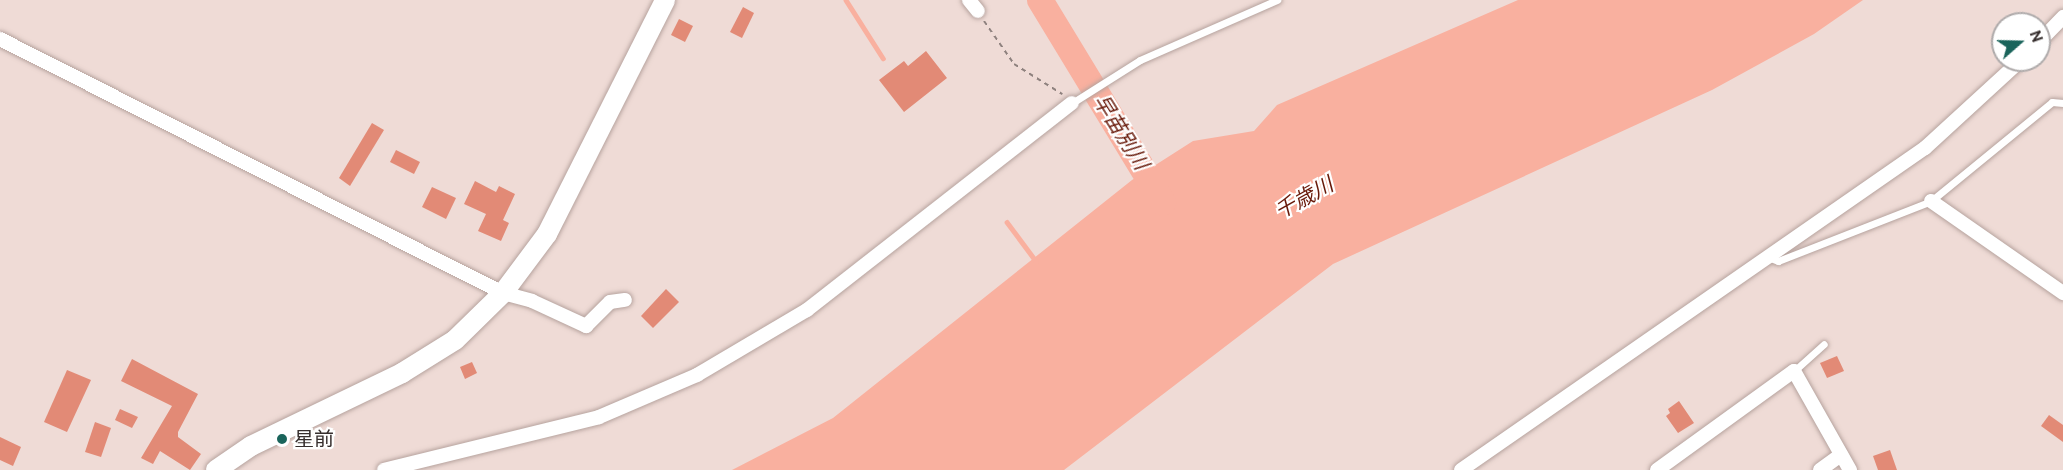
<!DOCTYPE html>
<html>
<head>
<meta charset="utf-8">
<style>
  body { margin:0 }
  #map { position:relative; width:2063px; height:470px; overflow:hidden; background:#efdbd6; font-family:Cabin,"Noto Sans JP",sans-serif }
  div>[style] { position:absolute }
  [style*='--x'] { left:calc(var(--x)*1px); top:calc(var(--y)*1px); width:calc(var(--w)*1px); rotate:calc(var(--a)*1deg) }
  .water>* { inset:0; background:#f9b09f }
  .stream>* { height:4.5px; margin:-2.25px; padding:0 2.25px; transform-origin:2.25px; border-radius:2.25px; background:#f9b09f }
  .river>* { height:26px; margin:-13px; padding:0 13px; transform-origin:13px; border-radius:13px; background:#f9b09f }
  .building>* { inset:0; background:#e28a76 }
  .path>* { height:2px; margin-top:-1px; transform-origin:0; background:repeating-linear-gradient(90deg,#8e817e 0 4.5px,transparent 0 9px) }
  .roads { filter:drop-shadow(0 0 2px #b6a39e) drop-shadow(0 0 2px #b6a39e) }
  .lane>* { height:7px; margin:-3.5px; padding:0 3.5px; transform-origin:3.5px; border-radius:3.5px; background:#fff }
  .street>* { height:14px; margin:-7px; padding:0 7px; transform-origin:7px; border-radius:7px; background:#fff }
  .secondary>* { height:20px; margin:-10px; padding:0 10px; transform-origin:10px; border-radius:10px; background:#fff }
  .dots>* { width:16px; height:16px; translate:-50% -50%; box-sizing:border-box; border:3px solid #fff; border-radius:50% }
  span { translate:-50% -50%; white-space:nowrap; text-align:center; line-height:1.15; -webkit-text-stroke:4.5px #fff; paint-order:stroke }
  .poi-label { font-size:20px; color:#362e2d }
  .left { translate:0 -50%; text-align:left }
  .water-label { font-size:21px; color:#681909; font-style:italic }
  .north { position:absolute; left:1991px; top:12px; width:60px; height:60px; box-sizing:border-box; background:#fff; border:2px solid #afabab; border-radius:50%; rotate:70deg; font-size:16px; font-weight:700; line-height:24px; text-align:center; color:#362e2d }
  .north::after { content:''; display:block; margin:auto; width:21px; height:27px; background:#1a645b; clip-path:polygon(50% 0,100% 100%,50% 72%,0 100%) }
</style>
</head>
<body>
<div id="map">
  <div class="water">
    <div style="clip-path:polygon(1518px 0,1863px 0,1814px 34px,1712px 90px,1333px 264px,1064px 470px,732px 470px,833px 418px,1132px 180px,1193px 141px,1254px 131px,1277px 105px)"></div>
  </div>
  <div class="stream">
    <div style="--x:846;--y:0;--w:69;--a:57.5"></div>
    <div style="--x:1007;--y:222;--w:49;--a:53.4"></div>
  </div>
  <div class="river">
    <div style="--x:1040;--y:0;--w:237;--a:58.7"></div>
  </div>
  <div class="building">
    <div style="clip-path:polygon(743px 7px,754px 13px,742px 38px,730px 32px)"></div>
    <div style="clip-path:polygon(679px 19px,693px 26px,685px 42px,671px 35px)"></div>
    <div style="clip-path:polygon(926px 51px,947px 78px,904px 112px,879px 80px,904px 61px,908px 66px)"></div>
    <div style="clip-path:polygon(372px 123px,384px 130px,350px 186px,339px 178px)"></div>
    <div style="clip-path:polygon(396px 150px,420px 162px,414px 174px,390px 162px)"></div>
    <div style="clip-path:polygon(475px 181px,496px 192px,499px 186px,515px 194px,503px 220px,509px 223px,501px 241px,478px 231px,486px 214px,464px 204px)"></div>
    <div style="clip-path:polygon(432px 187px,456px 198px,446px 219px,422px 207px)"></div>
    <div style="clip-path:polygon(666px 289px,679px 302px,653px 328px,641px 316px)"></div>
    <div style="clip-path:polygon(1837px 356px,1844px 371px,1827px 378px,1820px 363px)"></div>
    <div style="clip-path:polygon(132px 359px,198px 394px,178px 432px,178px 437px,201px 454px,190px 470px,160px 451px,153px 464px,141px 458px,172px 406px,121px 381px)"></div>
    <div style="clip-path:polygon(472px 362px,477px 373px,465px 379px,460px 367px)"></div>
    <div style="clip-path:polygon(67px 370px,91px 380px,67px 432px,44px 422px)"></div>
    <div style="clip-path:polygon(1679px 401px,1694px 423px,1678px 433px,1666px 416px,1670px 413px,1668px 409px)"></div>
    <div style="clip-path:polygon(120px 409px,138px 417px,132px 428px,115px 420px)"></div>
    <div style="clip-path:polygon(2049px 415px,2063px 425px,2063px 442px,2041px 426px)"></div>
    <div style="clip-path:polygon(95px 422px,111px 428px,101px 457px,85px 452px)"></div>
    <div style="clip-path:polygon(0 437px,21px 447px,13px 466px,0 460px)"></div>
    <div style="clip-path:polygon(1890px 450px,1897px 470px,1878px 470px,1873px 456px)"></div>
  </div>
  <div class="path">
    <div style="--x:984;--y:21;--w:52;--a:55.1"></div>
    <div style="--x:1014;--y:64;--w:57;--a:32"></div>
  </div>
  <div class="roads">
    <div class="lane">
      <div style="--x:1072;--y:103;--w:80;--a:-32.3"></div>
      <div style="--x:1140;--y:60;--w:150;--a:-23.7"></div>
      <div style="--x:1768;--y:257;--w:11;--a:22"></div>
      <div style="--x:1778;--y:261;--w:164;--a:-21.4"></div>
      <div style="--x:1931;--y:201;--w:156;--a:-39.3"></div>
      <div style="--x:2052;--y:102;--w:11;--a:5"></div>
      <div style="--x:1794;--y:371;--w:40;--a:-42"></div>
    </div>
    <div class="street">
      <div style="--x:969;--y:0;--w:14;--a:51"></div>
      <div style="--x:0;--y:39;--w:563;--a:26.79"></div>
      <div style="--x:503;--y:293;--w:30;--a:15"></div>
      <div style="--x:532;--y:301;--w:60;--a:24.8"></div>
      <div style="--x:586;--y:326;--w:34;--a:-45"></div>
      <div style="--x:610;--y:302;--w:15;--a:-8"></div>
      <div style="--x:2039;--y:42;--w:35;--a:-46"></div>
      <div style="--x:1931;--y:201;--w:161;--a:34.9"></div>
      <div style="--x:384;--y:470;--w:221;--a:-13.8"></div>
      <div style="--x:599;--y:417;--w:107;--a:-23.2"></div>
      <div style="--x:697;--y:375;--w:128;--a:-30.6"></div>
      <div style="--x:807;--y:310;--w:336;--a:-38"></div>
      <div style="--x:1461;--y:470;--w:565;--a:-34.76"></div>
      <div style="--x:1925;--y:148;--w:130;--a:-42.5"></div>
      <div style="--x:1657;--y:470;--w:169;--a:-35.9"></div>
      <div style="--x:1794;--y:371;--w:114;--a:60.5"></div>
      <div style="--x:1820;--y:470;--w:26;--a:-36"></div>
    </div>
    <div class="secondary">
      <div style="--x:216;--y:470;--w:42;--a:-34.4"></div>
      <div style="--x:251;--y:446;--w:168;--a:-25.8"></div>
      <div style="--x:402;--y:373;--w:62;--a:-31.9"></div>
      <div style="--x:455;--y:340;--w:67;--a:-44.4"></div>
      <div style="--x:503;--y:293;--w:74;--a:-53.3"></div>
      <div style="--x:547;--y:234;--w:262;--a:-63.2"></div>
    </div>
  </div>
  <div class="dots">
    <div style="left:282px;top:439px;background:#1a645b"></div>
  </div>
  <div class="poi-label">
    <span class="left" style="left:294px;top:439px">星前</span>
  </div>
  <div class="water-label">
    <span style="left:1121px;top:132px;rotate:58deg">早苗別川</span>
    <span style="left:1304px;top:198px;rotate:-29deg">千歳川</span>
  </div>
  <div class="north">N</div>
</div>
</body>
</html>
